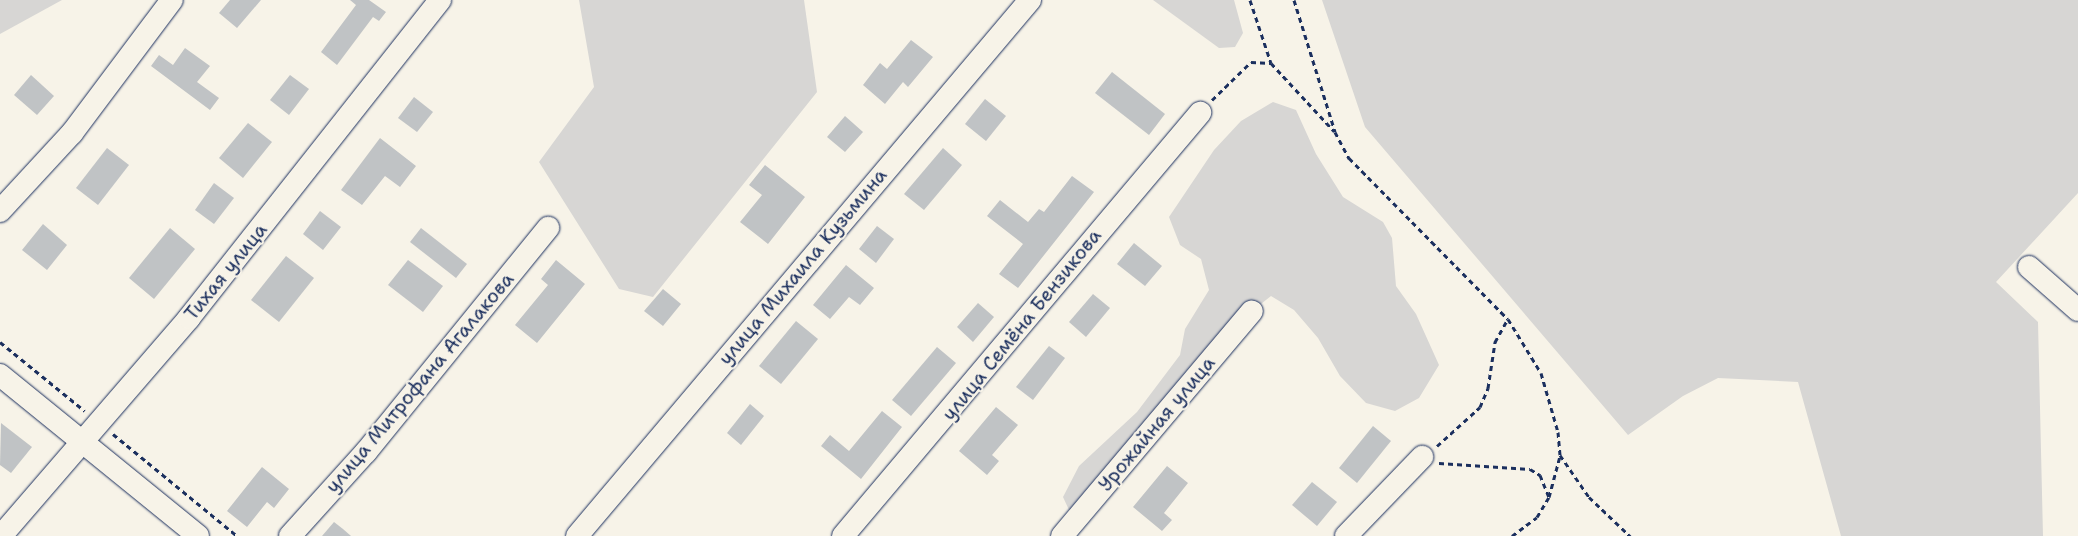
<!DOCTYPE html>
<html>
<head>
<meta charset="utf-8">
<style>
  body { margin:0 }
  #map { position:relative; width:2078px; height:536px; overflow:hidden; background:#f7f3e8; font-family:"Shantell Sans",sans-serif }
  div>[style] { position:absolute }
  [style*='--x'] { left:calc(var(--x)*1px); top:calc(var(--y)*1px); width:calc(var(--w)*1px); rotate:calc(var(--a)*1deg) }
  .green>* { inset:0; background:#d7d6d4 }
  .building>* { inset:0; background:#c0c3c5 }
  .path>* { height:3px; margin-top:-1.5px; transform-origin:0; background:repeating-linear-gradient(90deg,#1b2f5e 0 5px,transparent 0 9px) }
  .roads { filter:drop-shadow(0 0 1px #1b2f5e) drop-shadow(0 0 1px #1b2f5e) }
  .minor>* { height:22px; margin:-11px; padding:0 11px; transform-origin:11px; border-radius:11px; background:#f7f3e8 }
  span { translate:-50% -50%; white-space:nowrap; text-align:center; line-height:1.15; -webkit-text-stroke:4.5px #f7f3e8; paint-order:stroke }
  .street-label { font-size:19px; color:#1b2f5e }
</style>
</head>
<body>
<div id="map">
  <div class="green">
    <div style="clip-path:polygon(0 0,62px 0,0 34px)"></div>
    <div style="clip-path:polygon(579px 0,804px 0,817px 92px,653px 297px,619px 289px,539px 162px,594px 87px)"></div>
    <div style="clip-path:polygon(1153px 0,1234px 0,1243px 33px,1235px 47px,1219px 48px)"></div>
    <div style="clip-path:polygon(1322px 0,2078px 0,2078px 193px,1996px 282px,2038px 322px,2043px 536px,1841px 536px,1798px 382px,1718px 378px,1683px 396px,1628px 435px,1365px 127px)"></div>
    <div style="clip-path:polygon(1273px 102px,1296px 110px,1316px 154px,1343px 197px,1383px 222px,1392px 238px,1396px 286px,1416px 314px,1439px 365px,1419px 398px,1395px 411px,1366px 403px,1340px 376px,1318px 338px,1294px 310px,1271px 296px,1252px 311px,1096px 496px,1069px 510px,1063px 497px,1079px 466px,1137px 412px,1180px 355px,1185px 329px,1209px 290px,1201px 259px,1180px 245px,1169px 217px,1214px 150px,1241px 121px)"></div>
  </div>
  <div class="building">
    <div style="clip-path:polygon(230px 0,261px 0,237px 28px,219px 13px)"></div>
    <div style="clip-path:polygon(350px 0,369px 0,386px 12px,379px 21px,373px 17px,337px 65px,321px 52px,356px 5px)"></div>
    <div style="clip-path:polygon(911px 40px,933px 57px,908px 87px,903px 82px,885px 104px,863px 85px,880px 63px,887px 69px)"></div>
    <div style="clip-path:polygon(185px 48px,210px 66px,197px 82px,219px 98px,210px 110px,151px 66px,159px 55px,173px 65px)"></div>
    <div style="clip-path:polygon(1112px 72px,1165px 114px,1149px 135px,1095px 93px)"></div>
    <div style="clip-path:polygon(31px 75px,54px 96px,37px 115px,14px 95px)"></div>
    <div style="clip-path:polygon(290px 75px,309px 89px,289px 115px,270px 100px)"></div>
    <div style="clip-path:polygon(414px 97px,433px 112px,417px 132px,398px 118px)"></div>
    <div style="clip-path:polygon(985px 99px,1006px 116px,986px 141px,965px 124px)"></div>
    <div style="clip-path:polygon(845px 116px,863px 132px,845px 152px,827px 137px)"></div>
    <div style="clip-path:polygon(248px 123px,272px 142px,243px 178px,219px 158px)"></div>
    <div style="clip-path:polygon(380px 138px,416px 166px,400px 187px,385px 176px,362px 205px,341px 190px)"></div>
    <div style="clip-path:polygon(107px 148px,129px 165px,98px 205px,76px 188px)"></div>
    <div style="clip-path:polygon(943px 148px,962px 165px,924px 210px,904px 194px)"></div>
    <div style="clip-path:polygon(765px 165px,805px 197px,768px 244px,740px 222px,762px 195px,749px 185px)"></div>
    <div style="clip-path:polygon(1072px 176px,1094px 192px,1018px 288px,999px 274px,1023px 244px,987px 216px,1000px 200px,1028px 222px,1039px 209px,1044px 212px)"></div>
    <div style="clip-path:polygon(214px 183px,234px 198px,214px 224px,195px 210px)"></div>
    <div style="clip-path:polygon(320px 211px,341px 227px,323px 250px,303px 234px)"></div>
    <div style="clip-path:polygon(43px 224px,67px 245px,47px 270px,22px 250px)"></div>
    <div style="clip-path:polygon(877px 226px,894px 239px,876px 263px,859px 249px)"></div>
    <div style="clip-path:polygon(170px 228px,195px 249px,154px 299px,129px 278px)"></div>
    <div style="clip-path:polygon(421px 228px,467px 264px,456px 278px,410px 242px)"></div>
    <div style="clip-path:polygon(1134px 243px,1162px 266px,1145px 286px,1117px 264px)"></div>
    <div style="clip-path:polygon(286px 256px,314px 278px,279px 322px,251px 300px)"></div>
    <div style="clip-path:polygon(408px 260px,443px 286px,423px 312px,388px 285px)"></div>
    <div style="clip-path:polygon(556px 260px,585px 284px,537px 343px,515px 325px,548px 285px,541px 279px)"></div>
    <div style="clip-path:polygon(846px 265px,874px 288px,860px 305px,849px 297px,830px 319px,813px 305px)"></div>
    <div style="clip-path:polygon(663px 289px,681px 304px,663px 326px,644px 311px)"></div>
    <div style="clip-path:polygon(1093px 294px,1110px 308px,1086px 337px,1069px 322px)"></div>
    <div style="clip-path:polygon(978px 303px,994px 317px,973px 342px,957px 327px)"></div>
    <div style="clip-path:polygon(796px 321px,818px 339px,781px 384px,759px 366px)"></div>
    <div style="clip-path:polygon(1049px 346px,1065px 358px,1033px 400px,1016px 387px)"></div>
    <div style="clip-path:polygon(937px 347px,956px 363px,911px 416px,892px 400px)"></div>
    <div style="clip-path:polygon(750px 404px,764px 416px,741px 445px,727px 433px)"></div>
    <div style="clip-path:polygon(996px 407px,1018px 425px,992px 455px,999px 461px,987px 475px,959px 451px)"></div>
    <div style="clip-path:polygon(882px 411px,902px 427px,861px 479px,821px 446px,830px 435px,849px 451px)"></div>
    <div style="clip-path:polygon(1px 423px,32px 447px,11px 473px,0 465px)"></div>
    <div style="clip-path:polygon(1373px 426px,1391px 441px,1357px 483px,1339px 468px)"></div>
    <div style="clip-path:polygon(1167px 466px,1188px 483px,1164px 513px,1172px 520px,1162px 531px,1133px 507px)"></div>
    <div style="clip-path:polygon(262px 467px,289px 489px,274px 508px,267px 502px,247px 527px,227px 511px)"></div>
    <div style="clip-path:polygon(1312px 482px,1337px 502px,1317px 526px,1292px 505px)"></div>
    <div style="clip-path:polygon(334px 522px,343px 529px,351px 536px,322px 536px)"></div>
  </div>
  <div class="path">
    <div style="--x:1250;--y:0;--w:66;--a:71.6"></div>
    <div style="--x:1271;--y:63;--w:93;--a:47.2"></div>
    <div style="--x:1294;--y:0;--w:138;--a:72.7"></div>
    <div style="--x:1335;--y:132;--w:30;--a:62"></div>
    <div style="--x:1349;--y:158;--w:226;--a:45.4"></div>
    <div style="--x:1508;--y:319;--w:63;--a:58.6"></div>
    <div style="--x:1541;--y:373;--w:61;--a:73.9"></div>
    <div style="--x:1558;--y:432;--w:23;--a:85"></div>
    <div style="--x:1560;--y:455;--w:51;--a:55.4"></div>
    <div style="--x:1589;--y:497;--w:57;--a:43.6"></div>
    <div style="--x:1212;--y:100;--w:54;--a:-44.3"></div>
    <div style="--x:1251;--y:62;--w:20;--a:3"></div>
    <div style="--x:0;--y:342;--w:109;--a:39.1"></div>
    <div style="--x:113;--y:434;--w:161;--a:39.4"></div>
    <div style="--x:1437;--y:446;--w:58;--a:-42.2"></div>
    <div style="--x:1480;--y:407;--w:21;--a:-67"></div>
    <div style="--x:1488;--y:388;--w:47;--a:-81.3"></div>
    <div style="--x:1495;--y:342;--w:26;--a:-61"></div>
    <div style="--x:1439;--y:463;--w:91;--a:3.8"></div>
    <div style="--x:1530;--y:469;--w:12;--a:31"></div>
    <div style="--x:1540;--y:475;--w:24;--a:68"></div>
    <div style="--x:1512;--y:536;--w:31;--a:-37"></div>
    <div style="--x:1537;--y:517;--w:23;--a:-59"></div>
    <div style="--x:1549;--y:497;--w:42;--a:-75"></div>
  </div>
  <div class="roads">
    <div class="minor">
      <div style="--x:0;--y:211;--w:106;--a:-47.3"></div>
      <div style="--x:72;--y:133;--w:166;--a:-53.1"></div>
      <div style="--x:2029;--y:267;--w:65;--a:41.3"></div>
      <div style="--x:0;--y:375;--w:255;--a:39.1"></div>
      <div style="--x:1;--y:536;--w:288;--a:-49.2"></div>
      <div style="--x:189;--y:318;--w:405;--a:-51.7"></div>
      <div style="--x:290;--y:536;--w:113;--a:-47.9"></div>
      <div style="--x:366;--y:452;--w:289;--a:-50.9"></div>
      <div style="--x:577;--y:536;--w:702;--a:-49.8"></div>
      <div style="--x:843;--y:536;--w:554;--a:-49.84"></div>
      <div style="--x:1062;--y:536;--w:294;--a:-49.8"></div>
      <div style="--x:1346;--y:536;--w:110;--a:-46.1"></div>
    </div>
  </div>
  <div class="street-label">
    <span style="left:803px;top:267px;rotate:-50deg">улица Михаила Кузьмина</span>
    <span style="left:226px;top:272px;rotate:-51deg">Тихая улица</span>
    <span style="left:1022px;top:325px;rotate:-51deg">улица Семёна Бензикова</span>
    <span style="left:420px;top:383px;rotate:-50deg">улица Митрофана Агалакова</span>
    <span style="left:1157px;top:424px;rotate:-50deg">Урожайная улица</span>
  </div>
</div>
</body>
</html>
